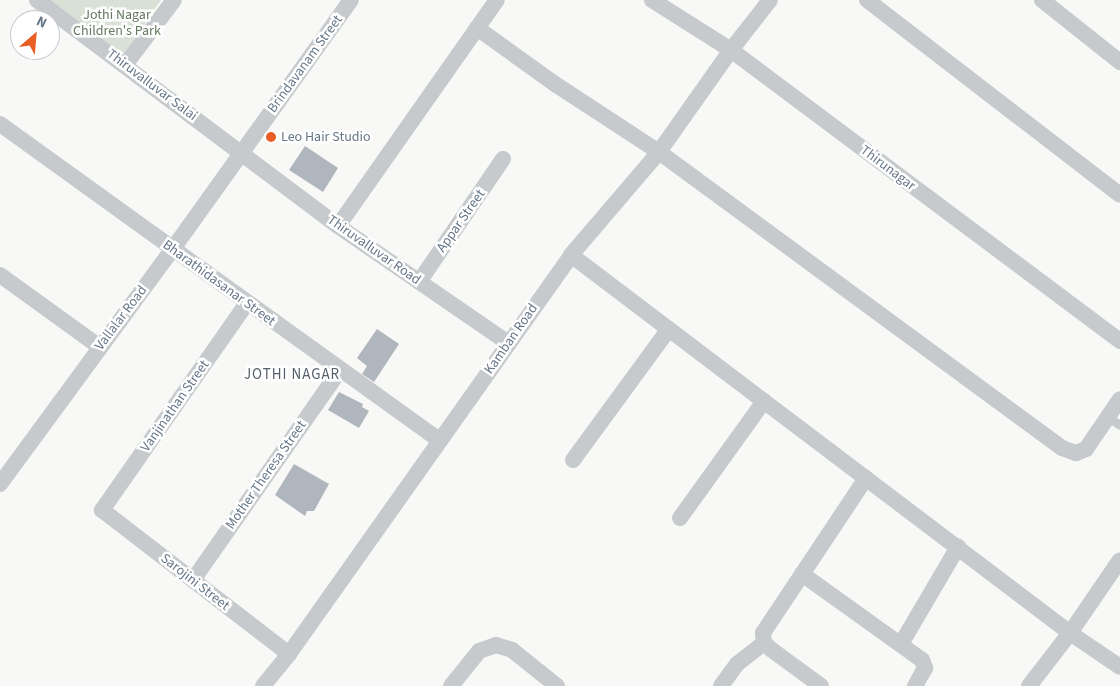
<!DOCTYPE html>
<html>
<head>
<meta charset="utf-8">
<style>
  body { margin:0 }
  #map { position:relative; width:1120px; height:686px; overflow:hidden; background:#f8f8f6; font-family:"Source Sans 3",sans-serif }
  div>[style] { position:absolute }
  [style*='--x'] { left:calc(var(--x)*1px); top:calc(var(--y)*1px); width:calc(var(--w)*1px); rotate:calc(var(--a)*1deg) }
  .green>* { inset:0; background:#d9e1d6 }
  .building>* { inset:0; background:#afb6bd }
  .service>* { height:9px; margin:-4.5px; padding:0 4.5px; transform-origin:4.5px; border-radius:4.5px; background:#c6cacd }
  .minor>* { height:16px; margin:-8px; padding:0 8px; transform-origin:8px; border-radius:8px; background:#c6cacd }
  .dots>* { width:14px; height:14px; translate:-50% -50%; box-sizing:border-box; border:2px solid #fff; border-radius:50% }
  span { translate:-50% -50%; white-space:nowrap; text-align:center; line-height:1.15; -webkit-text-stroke:5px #fff; paint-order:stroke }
  .park-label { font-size:14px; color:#657a61 }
  .street-label { font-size:14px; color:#678 }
  .poi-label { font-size:14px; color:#678 }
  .left { translate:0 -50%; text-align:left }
  .neighbourhood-label { font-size:15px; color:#55606c; letter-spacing:1px }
  .north { position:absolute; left:10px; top:10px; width:50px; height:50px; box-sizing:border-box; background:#fff; border:1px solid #c2c9cf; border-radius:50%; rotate:27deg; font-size:14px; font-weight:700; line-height:20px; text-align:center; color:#678 }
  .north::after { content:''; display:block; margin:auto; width:18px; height:22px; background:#e95e25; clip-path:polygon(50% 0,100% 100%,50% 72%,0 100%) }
</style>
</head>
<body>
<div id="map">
  <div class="green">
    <div style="clip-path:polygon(44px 0,161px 0,122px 57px)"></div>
  </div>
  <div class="building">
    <div style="clip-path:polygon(305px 146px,338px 168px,323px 192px,289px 170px)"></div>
    <div style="clip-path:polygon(377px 329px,399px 344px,374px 382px,362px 374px,367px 366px,357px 358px)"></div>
    <div style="clip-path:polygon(339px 392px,363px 404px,362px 407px,369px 411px,359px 428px,328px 410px)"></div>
    <div style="clip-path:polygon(294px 464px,329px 484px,314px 511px,307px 511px,305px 516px,275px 495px)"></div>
  </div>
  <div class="service">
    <div style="--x:1108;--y:417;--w:14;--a:34"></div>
  </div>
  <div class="minor">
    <div style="--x:37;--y:0;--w:376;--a:36.9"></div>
    <div style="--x:338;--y:226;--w:206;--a:34.5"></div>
    <div style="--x:652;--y:0;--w:93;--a:32.3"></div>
    <div style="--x:731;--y:50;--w:486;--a:36.8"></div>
    <div style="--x:867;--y:0;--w:319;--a:37.6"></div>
    <div style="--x:1042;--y:0;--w:100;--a:38.5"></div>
    <div style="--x:477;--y:28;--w:96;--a:35.7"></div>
    <div style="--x:555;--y:84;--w:124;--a:33.2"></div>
    <div style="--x:659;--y:152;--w:500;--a:36.3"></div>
    <div style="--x:1062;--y:448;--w:15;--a:20"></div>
    <div style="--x:1076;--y:453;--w:11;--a:-22"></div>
    <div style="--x:1086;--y:449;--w:60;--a:-55.8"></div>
    <div style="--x:125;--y:65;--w:81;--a:-53"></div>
    <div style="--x:0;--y:124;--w:541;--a:35.75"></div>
    <div style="--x:338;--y:226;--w:276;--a:-54.9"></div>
    <div style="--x:571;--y:255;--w:626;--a:37.14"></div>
    <div style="--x:1070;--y:633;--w:60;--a:34.2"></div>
    <div style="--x:0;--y:275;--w:123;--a:35.8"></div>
    <div style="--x:419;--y:282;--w:149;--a:-55.7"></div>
    <div style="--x:247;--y:303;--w:253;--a:125"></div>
    <div style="--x:102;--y:510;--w:236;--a:37.6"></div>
    <div style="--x:573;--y:460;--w:162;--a:-53.8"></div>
    <div style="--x:0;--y:484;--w:290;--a:-53.7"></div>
    <div style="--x:172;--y:250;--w:307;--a:-54.4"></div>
    <div style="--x:680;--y:518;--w:144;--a:-54.3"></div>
    <div style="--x:802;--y:574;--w:148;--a:35.6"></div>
    <div style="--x:922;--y:660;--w:9;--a:69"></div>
    <div style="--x:925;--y:668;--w:21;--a:119"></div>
    <div style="--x:193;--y:580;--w:256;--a:-55"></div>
    <div style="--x:901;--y:644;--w:113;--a:-59.6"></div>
    <div style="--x:263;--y:686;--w:41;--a:-50.9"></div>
    <div style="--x:289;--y:654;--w:489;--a:-54.7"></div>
    <div style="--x:571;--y:255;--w:135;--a:-49.5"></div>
    <div style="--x:659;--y:152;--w:125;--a:-54.8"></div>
    <div style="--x:731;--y:50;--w:63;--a:-52"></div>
    <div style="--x:451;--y:686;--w:45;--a:-51.3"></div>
    <div style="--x:479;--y:651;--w:18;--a:-19"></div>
    <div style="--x:496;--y:645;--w:17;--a:17"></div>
    <div style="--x:512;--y:650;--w:58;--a:38.7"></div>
    <div style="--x:721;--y:686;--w:27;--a:-54"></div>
    <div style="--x:737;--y:664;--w:34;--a:-38"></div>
    <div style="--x:821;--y:686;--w:61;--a:-143.7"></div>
    <div style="--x:772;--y:650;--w:11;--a:-139"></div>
    <div style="--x:764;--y:643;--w:10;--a:-96"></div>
    <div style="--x:763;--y:633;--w:186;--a:-56.4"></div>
    <div style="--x:1029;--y:686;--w:67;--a:-52.3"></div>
    <div style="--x:1070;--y:633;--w:88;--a:-55.6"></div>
  </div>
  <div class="dots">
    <div style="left:271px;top:137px;background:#e95e25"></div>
  </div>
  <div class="park-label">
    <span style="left:117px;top:23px">Jothi Nagar<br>Children's Park</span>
  </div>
  <div class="street-label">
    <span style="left:305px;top:64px;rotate:-54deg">Brindavanam Street</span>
    <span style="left:152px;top:85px;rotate:37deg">Thiruvalluvar Salai</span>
    <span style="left:888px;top:168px;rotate:37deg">Thirunagar</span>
    <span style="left:461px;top:221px;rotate:-55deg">Appar Street</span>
    <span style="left:374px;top:250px;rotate:35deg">Thiruvalluvar Road</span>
    <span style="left:219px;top:283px;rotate:36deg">Bharathidasanar Street</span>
    <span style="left:121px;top:318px;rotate:-53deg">Vallalar Road</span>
    <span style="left:511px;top:339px;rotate:-55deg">Kamban Road</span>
    <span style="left:175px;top:406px;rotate:-55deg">Vanjinathan Street</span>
    <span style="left:266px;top:475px;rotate:-55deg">Mother Theresa Street</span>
    <span style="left:195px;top:582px;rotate:38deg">Sarojini Street</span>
  </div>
  <div class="poi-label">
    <span class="left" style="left:281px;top:137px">Leo Hair Studio</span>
  </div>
  <div class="neighbourhood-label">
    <span style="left:292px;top:375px">JOTHI NAGAR</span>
  </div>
  <div class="north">N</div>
</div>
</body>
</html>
